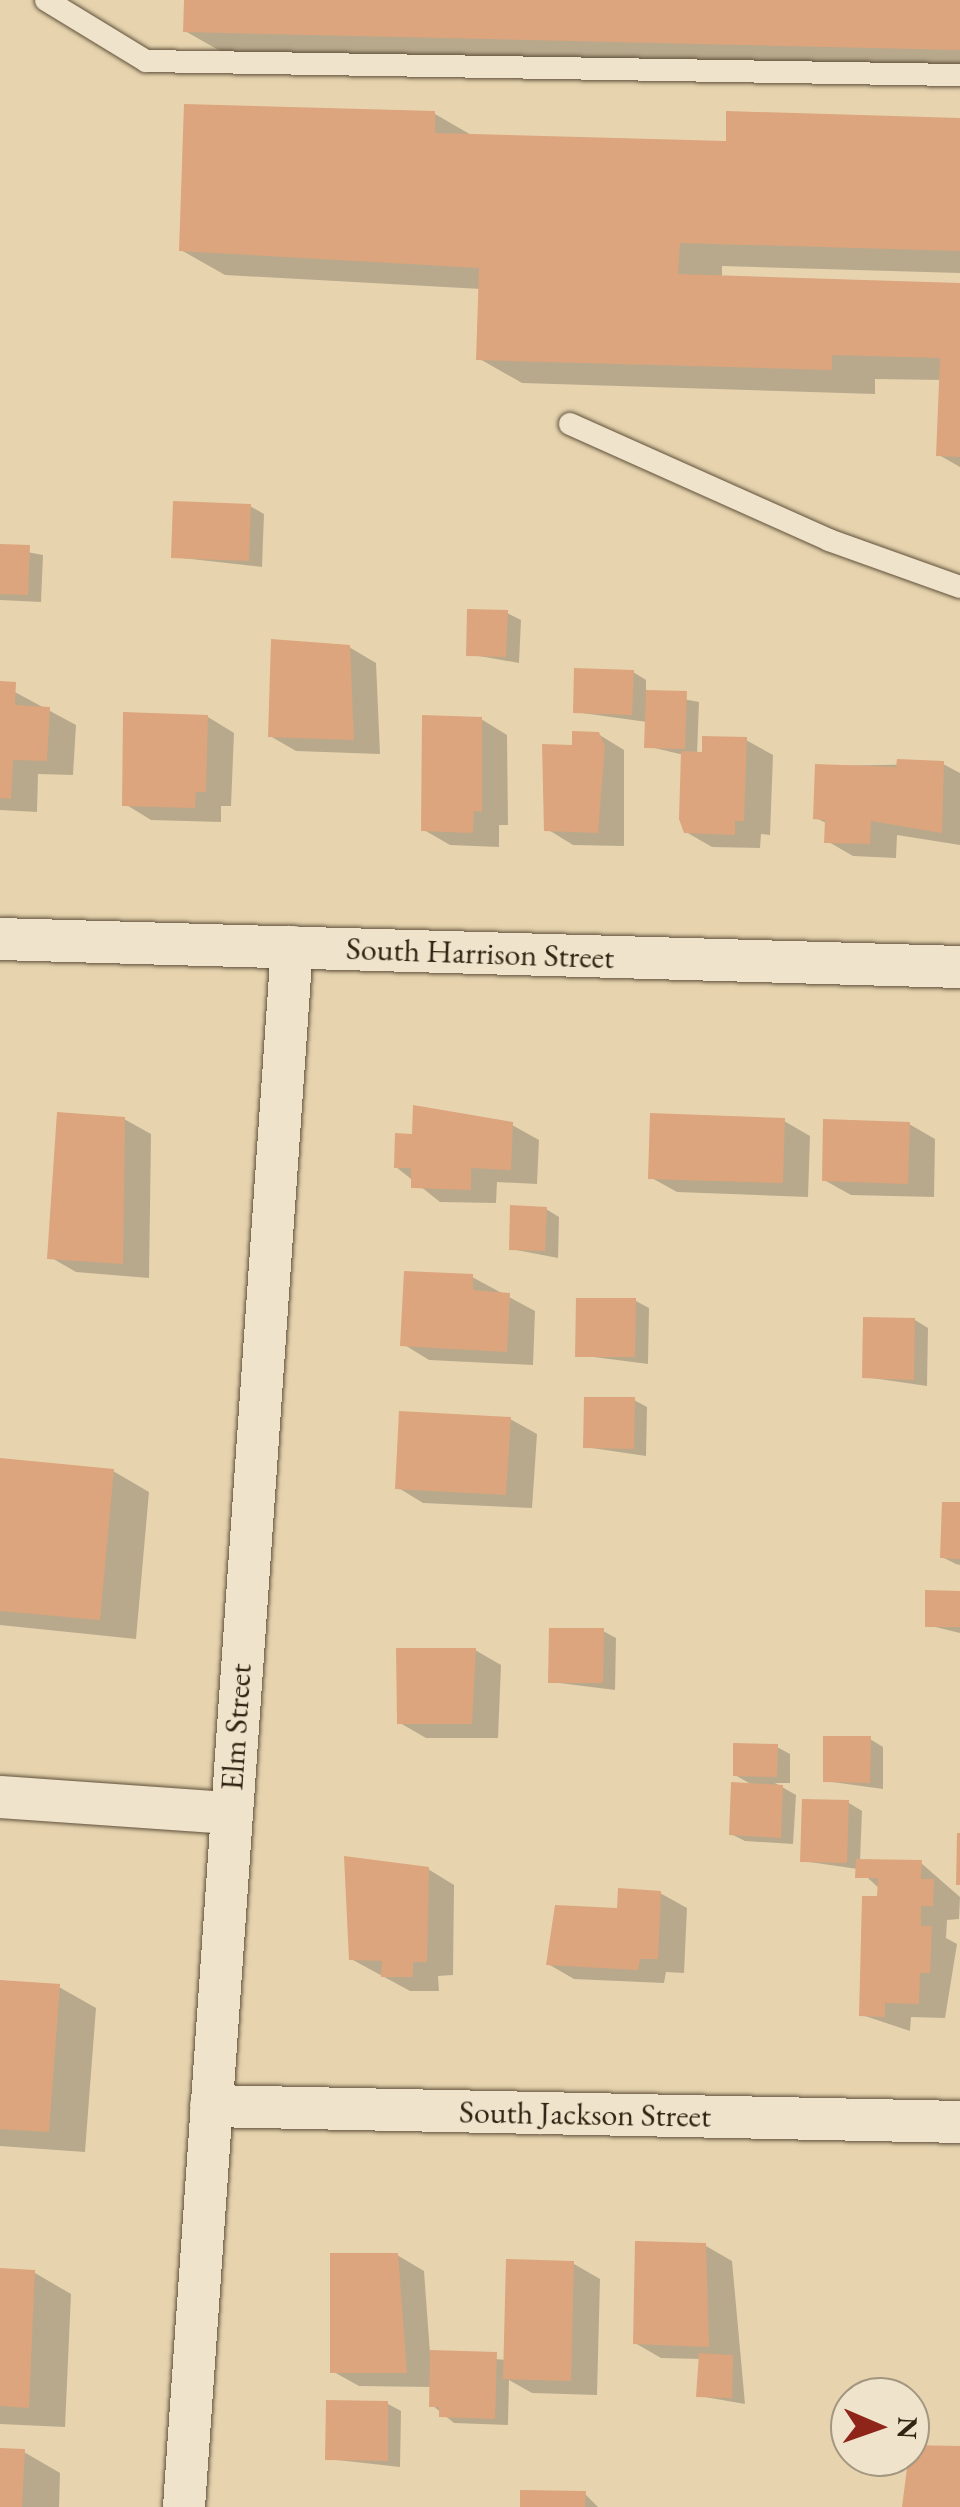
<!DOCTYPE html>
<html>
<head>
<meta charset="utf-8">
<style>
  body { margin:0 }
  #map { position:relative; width:960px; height:2507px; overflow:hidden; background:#e7d4af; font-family:"EB Garamond",serif }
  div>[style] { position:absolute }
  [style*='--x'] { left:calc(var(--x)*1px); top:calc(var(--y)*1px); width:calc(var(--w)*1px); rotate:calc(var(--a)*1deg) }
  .shadow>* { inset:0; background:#0003 }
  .building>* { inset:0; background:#dca57d }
  .roads { filter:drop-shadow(0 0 2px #5f503a) drop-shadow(0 0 2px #5f503a) }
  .lane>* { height:22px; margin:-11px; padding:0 11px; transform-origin:11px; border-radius:11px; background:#efe3cb }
  .street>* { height:42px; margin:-21px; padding:0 21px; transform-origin:21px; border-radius:21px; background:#efe3cb }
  span { translate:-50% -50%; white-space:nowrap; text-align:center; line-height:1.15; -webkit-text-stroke:10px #efe3cb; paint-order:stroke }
  .street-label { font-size:32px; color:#322413 }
  .north { position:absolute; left:830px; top:2377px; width:100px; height:100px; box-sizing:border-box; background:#efe3cb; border:2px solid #a39781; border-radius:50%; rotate:92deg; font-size:28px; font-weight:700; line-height:40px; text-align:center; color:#322413 }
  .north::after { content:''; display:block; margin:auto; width:35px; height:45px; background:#8f2418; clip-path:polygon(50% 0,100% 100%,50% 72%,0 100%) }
</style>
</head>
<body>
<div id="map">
  <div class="shadow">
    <div style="clip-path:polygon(186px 0,960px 0,960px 73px,229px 56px,185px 31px)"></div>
    <div style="clip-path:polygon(435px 114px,473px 136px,728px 144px,960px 120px,960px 273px,722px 266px,722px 278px,960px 285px,960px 467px,939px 455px,942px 380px,875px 379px,875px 394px,522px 383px,478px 358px,481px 289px,225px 275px,181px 250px)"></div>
    <div style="clip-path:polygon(250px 506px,264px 514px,262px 567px,173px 557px)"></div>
    <div style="clip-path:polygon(0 547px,43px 555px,41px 602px,0 600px)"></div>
    <div style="clip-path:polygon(507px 613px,521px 620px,519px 663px,468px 654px)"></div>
    <div style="clip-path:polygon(349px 647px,376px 663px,380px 754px,296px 751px,270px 736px)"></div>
    <div style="clip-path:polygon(633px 672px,646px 680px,646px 692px,699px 702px,697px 754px,746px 740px,773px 755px,770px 835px,761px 834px,760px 848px,712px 847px,686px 832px,684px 755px,646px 746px,647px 722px,575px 712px)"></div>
    <div style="clip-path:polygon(0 684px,76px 725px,73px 775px,38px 774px,37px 812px,0 810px)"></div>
    <div style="clip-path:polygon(208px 717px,234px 733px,231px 806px,221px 806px,221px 822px,151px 820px,125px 804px)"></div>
    <div style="clip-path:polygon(481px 719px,507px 735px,508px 825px,499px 825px,499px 847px,450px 845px,424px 830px)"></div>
    <div style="clip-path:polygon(598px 734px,624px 750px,624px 846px,573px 845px,547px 829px,574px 747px)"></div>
    <div style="clip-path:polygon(943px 764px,960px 773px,960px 845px,897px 835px,896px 858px,853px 856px,827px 841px,828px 824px,816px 818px,818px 766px)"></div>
    <div style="clip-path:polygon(124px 1119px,151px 1134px,149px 1278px,76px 1272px,50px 1257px)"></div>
    <div style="clip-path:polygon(784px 1121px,810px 1136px,808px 1197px,677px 1192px,650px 1177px)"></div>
    <div style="clip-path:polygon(909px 1124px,935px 1139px,934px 1197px,851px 1195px,824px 1180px)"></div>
    <div style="clip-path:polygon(512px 1125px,539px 1140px,537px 1184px,497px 1182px,496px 1203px,440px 1202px,396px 1167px)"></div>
    <div style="clip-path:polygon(546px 1209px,559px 1217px,558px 1258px,511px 1249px)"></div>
    <div style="clip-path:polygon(472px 1277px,535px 1311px,533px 1365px,429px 1360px,403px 1344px)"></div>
    <div style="clip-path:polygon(636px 1301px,649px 1308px,648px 1364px,578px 1355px)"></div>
    <div style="clip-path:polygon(915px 1320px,928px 1328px,927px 1386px,865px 1377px)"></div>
    <div style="clip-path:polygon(634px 1400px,647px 1407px,646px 1456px,585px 1447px)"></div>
    <div style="clip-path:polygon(510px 1419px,537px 1434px,532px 1508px,423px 1503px,397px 1487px)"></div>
    <div style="clip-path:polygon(0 1461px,113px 1471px,149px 1492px,136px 1639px,0 1625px)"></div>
    <div style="clip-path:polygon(960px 1505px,960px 1565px,956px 1564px,942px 1557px)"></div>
    <div style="clip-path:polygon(960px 1593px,960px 1633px,927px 1625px)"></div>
    <div style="clip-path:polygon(603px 1631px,616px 1638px,615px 1690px,551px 1682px)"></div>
    <div style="clip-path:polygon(475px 1650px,501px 1665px,498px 1738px,426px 1738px,400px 1723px)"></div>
    <div style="clip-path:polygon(870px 1739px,883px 1747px,883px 1789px,825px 1781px)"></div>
    <div style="clip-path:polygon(777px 1747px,790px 1754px,790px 1783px,775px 1783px,796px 1795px,793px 1844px,745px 1841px,731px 1834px,754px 1786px,735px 1775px)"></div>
    <div style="clip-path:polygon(849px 1803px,862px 1811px,860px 1861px,921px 1863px,960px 1897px,959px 1919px,947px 1920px,946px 1938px,957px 1944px,945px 2018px,911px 2017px,910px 2031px,862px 2015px,880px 1889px,858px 1869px,802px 1861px)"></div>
    <div style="clip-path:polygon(428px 1869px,454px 1885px,453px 1975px,438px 1976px,439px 1991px,410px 1991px,351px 1959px)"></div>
    <div style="clip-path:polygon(660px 1893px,687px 1908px,684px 1973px,666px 1972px,664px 1983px,574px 1979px,548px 1964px,619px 1911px)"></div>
    <div style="clip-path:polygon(0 1982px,59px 1987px,96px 2008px,85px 2152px,0 2146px)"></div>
    <div style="clip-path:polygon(706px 2246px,732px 2261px,745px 2404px,699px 2396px,701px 2359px,661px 2358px,635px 2343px)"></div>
    <div style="clip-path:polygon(397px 2255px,424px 2271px,430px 2353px,506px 2360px,574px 2264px,600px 2279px,597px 2395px,532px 2393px,509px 2380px,508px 2425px,454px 2423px,432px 2405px,432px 2387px,359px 2386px,332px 2371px)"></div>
    <div style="clip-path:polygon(0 2271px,35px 2273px,71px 2294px,65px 2427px,0 2424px)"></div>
    <div style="clip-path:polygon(388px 2404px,401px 2411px,400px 2467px,328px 2459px)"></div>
    <div style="clip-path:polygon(0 2451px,24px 2452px,60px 2473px,59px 2507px,0 2507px)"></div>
    <div style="clip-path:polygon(585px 2494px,598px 2507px,522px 2507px)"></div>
  </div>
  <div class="building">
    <div style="clip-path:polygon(184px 0,960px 0,960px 50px,183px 32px)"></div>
    <div style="clip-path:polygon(184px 104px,435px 111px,435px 133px,726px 141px,726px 111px,960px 118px,960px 251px,680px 243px,678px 274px,960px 283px,960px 457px,936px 456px,940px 358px,832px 355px,832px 370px,476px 360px,479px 268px,179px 251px)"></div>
    <div style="clip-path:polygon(173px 501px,251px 504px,249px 561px,171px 558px)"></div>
    <div style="clip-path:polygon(0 544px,30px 545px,28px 595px,0 594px)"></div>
    <div style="clip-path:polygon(467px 609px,508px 610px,506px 657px,466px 656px)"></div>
    <div style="clip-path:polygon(271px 639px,350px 645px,354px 740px,268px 737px)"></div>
    <div style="clip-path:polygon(574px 668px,634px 670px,632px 715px,573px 713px)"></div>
    <div style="clip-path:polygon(0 681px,16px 682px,15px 705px,50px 707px,47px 761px,13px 760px,11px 799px,0 798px)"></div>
    <div style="clip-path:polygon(646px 690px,687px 691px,685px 749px,644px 748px)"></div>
    <div style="clip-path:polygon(123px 712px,208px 715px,206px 792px,196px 792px,195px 808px,122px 806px)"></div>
    <div style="clip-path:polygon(422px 715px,482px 717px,482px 812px,474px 811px,473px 833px,421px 831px)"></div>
    <div style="clip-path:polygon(572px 731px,599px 732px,605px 746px,598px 833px,544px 831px,542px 744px,572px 745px)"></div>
    <div style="clip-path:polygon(702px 736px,747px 737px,744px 821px,735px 821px,735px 835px,684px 833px,679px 819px,681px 751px,702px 752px)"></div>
    <div style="clip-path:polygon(897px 759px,944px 761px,942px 833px,871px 821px,870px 844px,824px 843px,825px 820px,813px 819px,815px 764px,896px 767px)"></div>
    <div style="clip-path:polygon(413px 1105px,513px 1122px,511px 1170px,471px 1168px,471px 1190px,411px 1188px,411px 1168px,394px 1168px,395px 1133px,412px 1134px)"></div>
    <div style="clip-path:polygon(57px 1112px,125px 1117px,123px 1264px,47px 1259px)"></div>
    <div style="clip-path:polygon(650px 1113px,785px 1118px,783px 1183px,648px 1179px)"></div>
    <div style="clip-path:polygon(823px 1119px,910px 1122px,908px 1184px,822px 1181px)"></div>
    <div style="clip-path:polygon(510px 1205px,547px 1207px,545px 1251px,509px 1250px)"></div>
    <div style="clip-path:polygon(404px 1271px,473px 1274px,473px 1290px,510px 1293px,507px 1352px,400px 1346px)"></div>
    <div style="clip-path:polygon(576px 1298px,636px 1298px,635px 1357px,575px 1357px)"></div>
    <div style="clip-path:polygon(863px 1317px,915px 1318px,914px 1380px,862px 1378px)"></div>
    <div style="clip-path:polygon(584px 1397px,635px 1397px,634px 1449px,583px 1448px)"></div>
    <div style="clip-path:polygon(399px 1411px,511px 1417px,506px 1495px,395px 1489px)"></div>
    <div style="clip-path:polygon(0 1458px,114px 1469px,100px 1620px,0 1611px)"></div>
    <div style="clip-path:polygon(942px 1502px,960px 1502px,960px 1559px,940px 1558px)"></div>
    <div style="clip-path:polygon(925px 1590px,960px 1591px,960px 1627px,925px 1627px)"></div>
    <div style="clip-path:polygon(549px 1628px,604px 1628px,603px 1683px,548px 1683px)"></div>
    <div style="clip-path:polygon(396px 1648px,476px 1648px,472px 1724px,397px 1724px)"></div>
    <div style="clip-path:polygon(823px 1736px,871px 1736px,870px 1783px,823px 1782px)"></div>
    <div style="clip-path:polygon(733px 1743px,778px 1744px,777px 1777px,733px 1776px)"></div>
    <div style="clip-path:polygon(731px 1782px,783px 1785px,781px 1838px,729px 1835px)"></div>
    <div style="clip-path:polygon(802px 1799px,849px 1800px,847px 1863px,800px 1862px)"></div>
    <div style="clip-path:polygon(957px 1833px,960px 1833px,960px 1885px,956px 1885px)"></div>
    <div style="clip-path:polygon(344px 1856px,429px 1867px,427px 1962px,413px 1962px,413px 1977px,381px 1977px,382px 1961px,349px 1960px)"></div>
    <div style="clip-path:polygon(856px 1859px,922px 1860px,921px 1879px,934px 1879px,933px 1906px,921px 1906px,921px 1926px,932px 1926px,930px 1973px,920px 1973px,919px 2004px,885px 2003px,885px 2017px,859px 2016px,862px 1896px,877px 1896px,878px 1878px,855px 1878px)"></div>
    <div style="clip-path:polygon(618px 1888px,661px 1891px,658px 1959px,640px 1959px,638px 1970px,546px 1965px,555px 1905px,617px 1908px)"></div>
    <div style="clip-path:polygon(0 1980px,60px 1984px,49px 2132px,0 2129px)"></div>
    <div style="clip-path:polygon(635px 2241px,706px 2243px,709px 2347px,633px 2344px)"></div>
    <div style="clip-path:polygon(330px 2253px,398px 2253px,407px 2373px,330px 2373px)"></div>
    <div style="clip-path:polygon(506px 2259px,574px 2261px,571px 2381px,503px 2379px)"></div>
    <div style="clip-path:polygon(0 2268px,35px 2270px,29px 2408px,0 2406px)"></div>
    <div style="clip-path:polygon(430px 2350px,497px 2352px,495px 2419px,439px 2417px,439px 2407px,429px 2407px)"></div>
    <div style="clip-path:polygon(699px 2353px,733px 2355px,732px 2398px,696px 2397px)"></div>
    <div style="clip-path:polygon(326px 2400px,388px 2401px,388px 2461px,325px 2460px)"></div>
    <div style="clip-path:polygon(910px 2445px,960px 2446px,960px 2507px,902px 2507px)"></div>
    <div style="clip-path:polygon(0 2448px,25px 2449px,22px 2507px,0 2507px)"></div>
    <div style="clip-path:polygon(520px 2490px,586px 2491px,585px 2507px,520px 2507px)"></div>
  </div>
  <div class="roads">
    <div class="lane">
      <div style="--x:46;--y:0;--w:117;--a:31.4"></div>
      <div style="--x:146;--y:61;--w:814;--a:0.99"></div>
      <div style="--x:570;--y:424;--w:284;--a:24.1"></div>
      <div style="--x:829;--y:540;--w:139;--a:19.7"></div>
    </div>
    <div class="street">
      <div style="--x:0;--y:939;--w:960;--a:1.67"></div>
      <div style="--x:0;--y:1797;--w:231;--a:4"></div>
      <div style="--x:211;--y:2106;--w:749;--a:1.22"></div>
      <div style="--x:184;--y:2507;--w:1564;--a:-86.04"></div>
    </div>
  </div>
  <div class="street-label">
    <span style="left:480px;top:953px;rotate:2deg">South Harrison Street</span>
    <span style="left:236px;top:1727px;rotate:-86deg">Elm Street</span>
    <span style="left:585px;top:2114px;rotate:1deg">South Jackson Street</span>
  </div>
  <div class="north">N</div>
</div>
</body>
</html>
